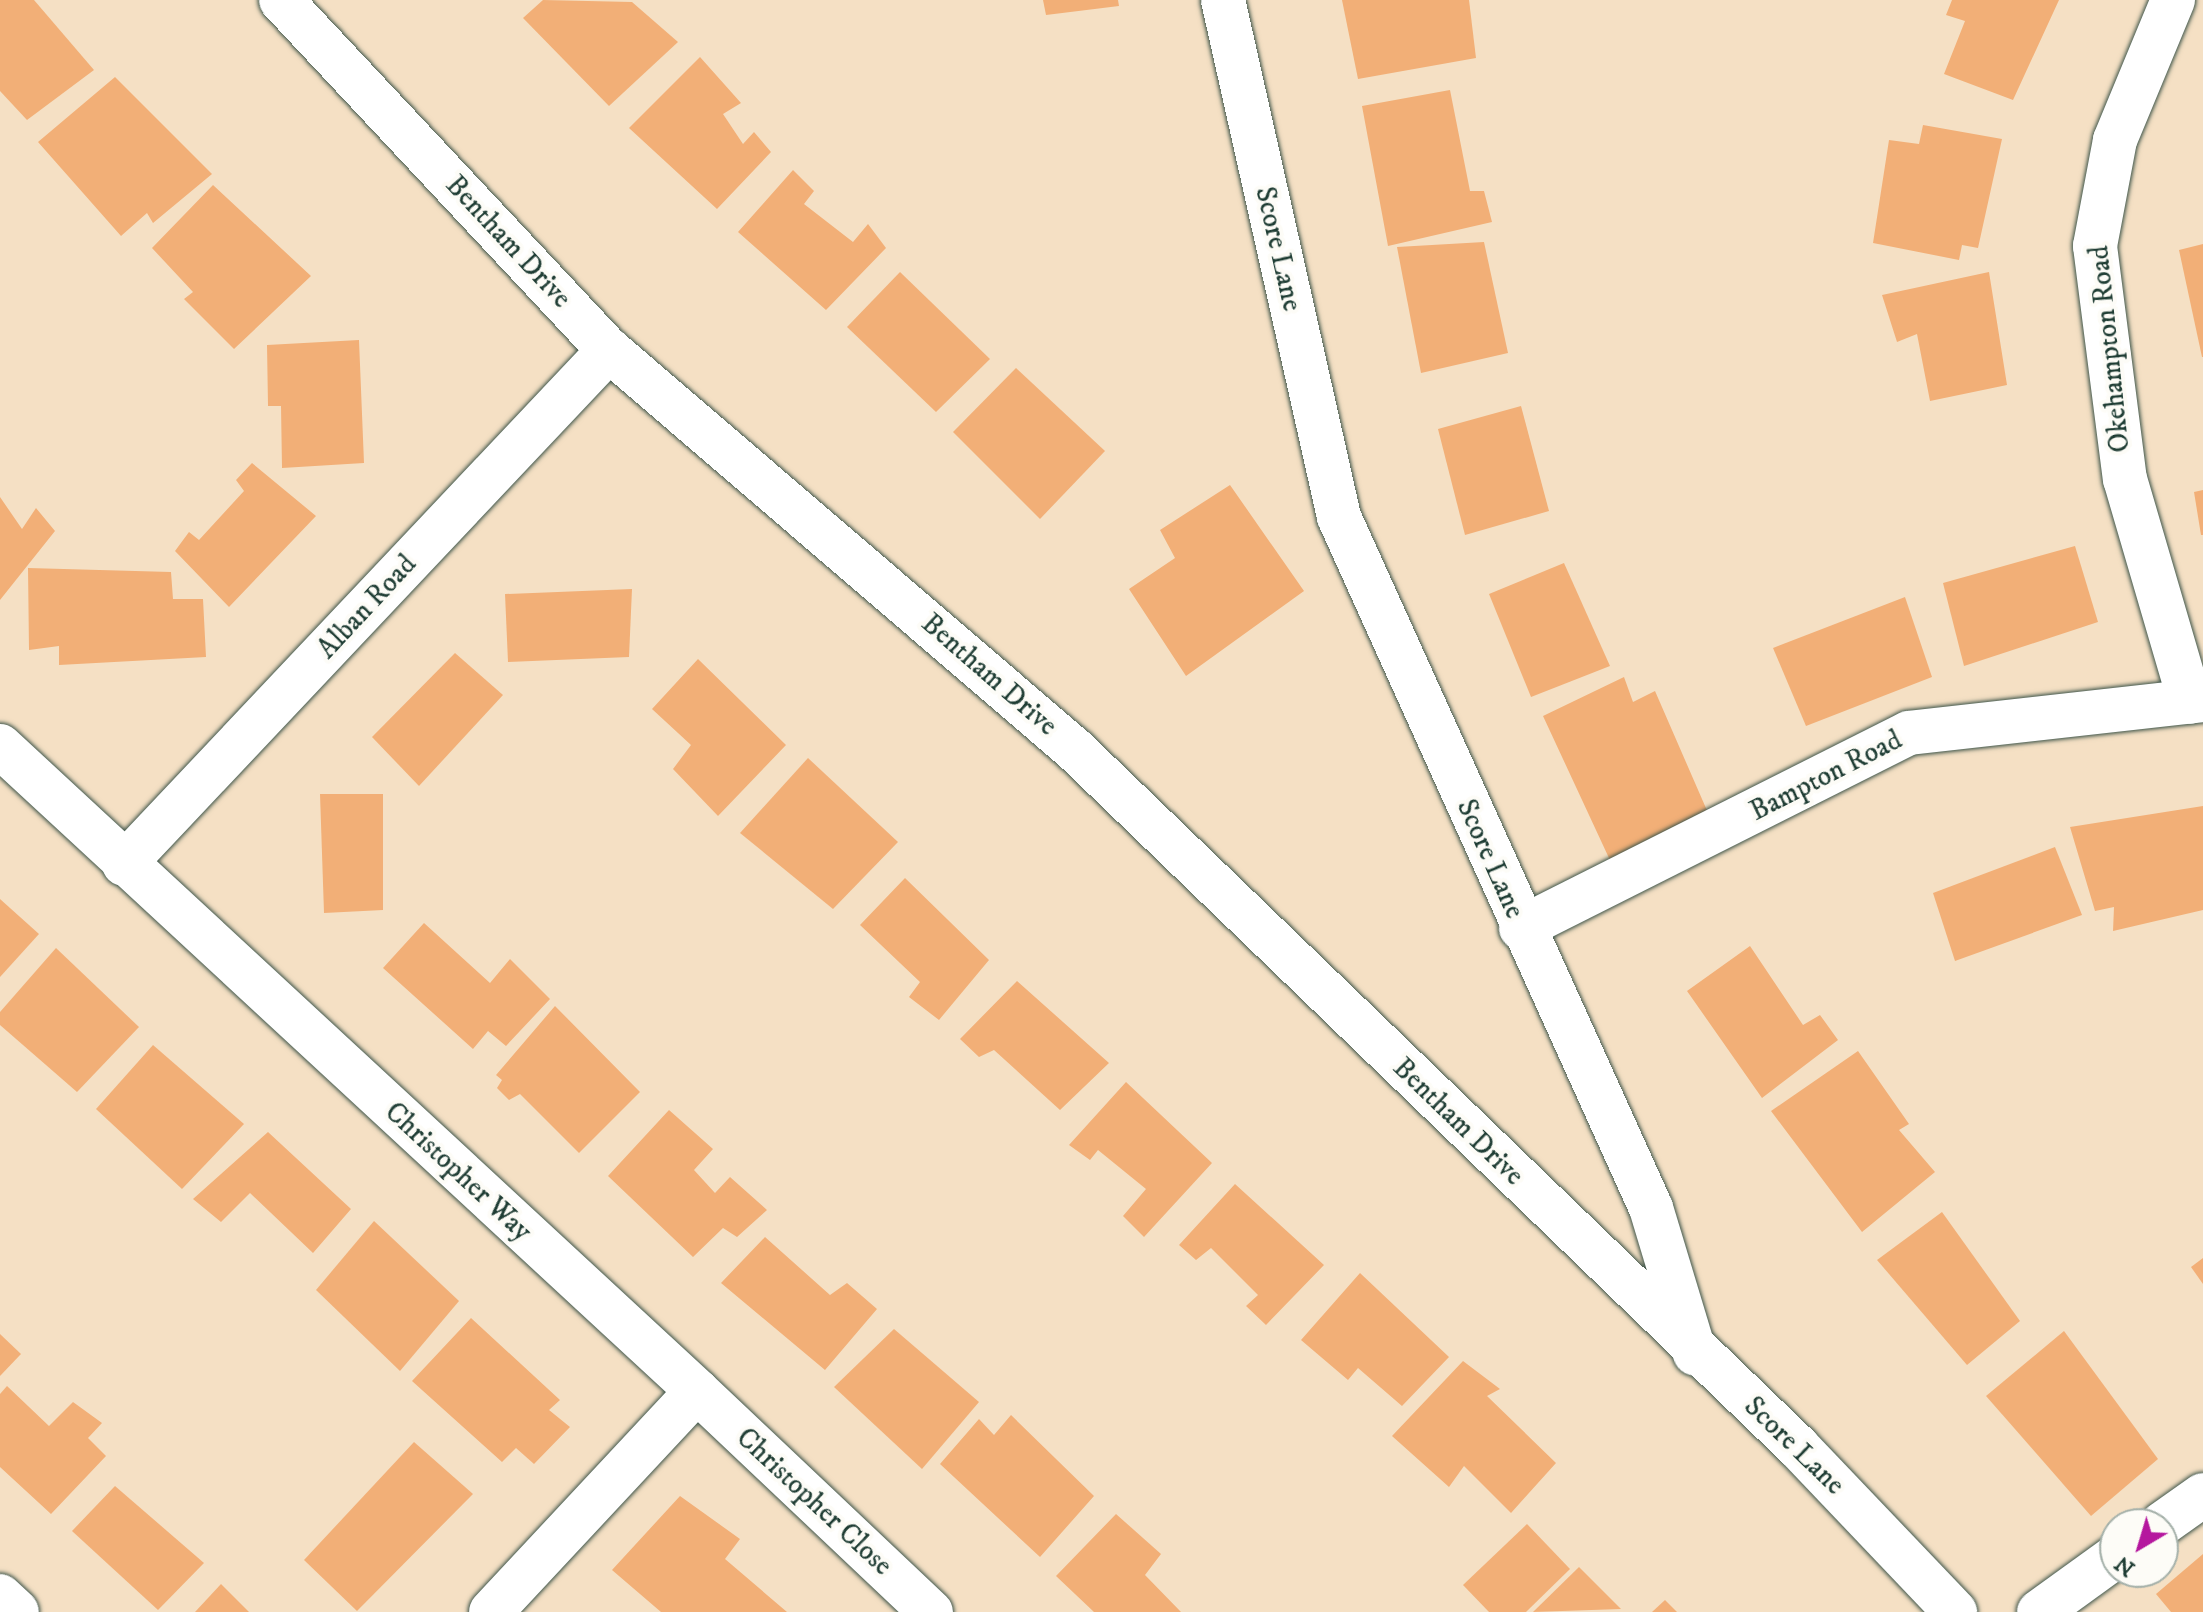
<!DOCTYPE html>
<html>
<head>
<meta charset="utf-8">
<style>
  body { margin:0 }
  #map { position:relative; width:2203px; height:1612px; overflow:hidden; background:#f5e0c4; font-family:"IM FELL DW Pica",serif }
  div>[style] { position:absolute }
  [style*='--x'] { left:calc(var(--x)*1px); top:calc(var(--y)*1px); width:calc(var(--w)*1px); rotate:calc(var(--a)*1deg) }
  .building>* { inset:0; background:#f2af77 }
  .roads { filter:drop-shadow(0 0 2px #3f554a) drop-shadow(0 0 2px #3f554a) }
  .minor>* { height:44px; margin:-22px; padding:0 22px; transform-origin:22px; border-radius:22px; background:#fff }
  span { translate:-50% -50%; white-space:nowrap; text-align:center; line-height:1.15; -webkit-text-stroke:8px #fdfcf7; paint-order:stroke }
  .street-label { font-size:28px; color:#1f3d34 }
  .north { position:absolute; left:2099px; top:1508px; width:80px; height:80px; box-sizing:border-box; background:#fdfcf7; border:2px solid #a4b0a9; border-radius:50%; rotate:218deg; font-size:22px; font-weight:700; line-height:32px; text-align:center; color:#1f3d34 }
  .north::after { content:''; display:block; margin:auto; width:28px; height:36px; background:#b5179e; clip-path:polygon(50% 0,100% 100%,50% 72%,0 100%) }
</style>
</head>
<body>
<div id="map">
  <div class="building">
    <div style="clip-path:polygon(0 0,34px 0,94px 70px,27px 120px,0 91px)"></div>
    <div style="clip-path:polygon(543px 0,632px 2px,678px 42px,609px 106px,523px 18px)"></div>
    <div style="clip-path:polygon(1043px 0,1118px 0,1119px 6px,1046px 15px)"></div>
    <div style="clip-path:polygon(1342px 0,1469px 0,1476px 58px,1358px 79px)"></div>
    <div style="clip-path:polygon(1952px 0,2059px 0,2013px 100px,1944px 74px,1965px 21px,1946px 15px)"></div>
    <div style="clip-path:polygon(700px 57px,741px 103px,723px 114px,743px 144px,754px 132px,771px 152px,717px 209px,629px 128px)"></div>
    <div style="clip-path:polygon(115px 77px,212px 174px,153px 223px,147px 213px,121px 236px,38px 142px)"></div>
    <div style="clip-path:polygon(1450px 90px,1470px 191px,1484px 191px,1492px 222px,1388px 246px,1362px 106px)"></div>
    <div style="clip-path:polygon(1923px 125px,2002px 139px,1978px 248px,1962px 245px,1959px 260px,1873px 243px,1889px 140px,1919px 144px)"></div>
    <div style="clip-path:polygon(793px 170px,814px 191px,804px 204px,853px 242px,868px 224px,886px 248px,826px 310px,738px 232px)"></div>
    <div style="clip-path:polygon(213px 185px,311px 276px,234px 349px,184px 299px,193px 292px,152px 248px)"></div>
    <div style="clip-path:polygon(1484px 242px,1508px 353px,1421px 373px,1397px 247px)"></div>
    <div style="clip-path:polygon(2203px 244px,2203px 357px,2202px 357px,2179px 250px)"></div>
    <div style="clip-path:polygon(900px 272px,990px 359px,936px 412px,847px 327px)"></div>
    <div style="clip-path:polygon(1989px 272px,2007px 385px,1930px 401px,1917px 334px,1897px 342px,1882px 295px)"></div>
    <div style="clip-path:polygon(359px 340px,364px 463px,282px 468px,281px 406px,268px 406px,267px 345px)"></div>
    <div style="clip-path:polygon(1016px 368px,1105px 451px,1040px 519px,953px 432px)"></div>
    <div style="clip-path:polygon(1521px 406px,1549px 511px,1465px 535px,1438px 429px)"></div>
    <div style="clip-path:polygon(252px 463px,316px 516px,229px 607px,175px 551px,189px 532px,199px 540px,244px 491px,236px 480px)"></div>
    <div style="clip-path:polygon(1230px 485px,1304px 591px,1186px 676px,1129px 589px,1175px 558px,1160px 530px)"></div>
    <div style="clip-path:polygon(2203px 490px,2203px 535px,2201px 535px,2194px 492px)"></div>
    <div style="clip-path:polygon(0 497px,22px 529px,36px 508px,55px 531px,0 600px)"></div>
    <div style="clip-path:polygon(2075px 546px,2098px 622px,1964px 666px,1943px 583px)"></div>
    <div style="clip-path:polygon(1564px 563px,1610px 666px,1531px 697px,1489px 594px)"></div>
    <div style="clip-path:polygon(28px 568px,171px 572px,173px 599px,203px 599px,206px 657px,59px 665px,59px 646px,29px 650px)"></div>
    <div style="clip-path:polygon(632px 589px,629px 657px,508px 662px,505px 594px)"></div>
    <div style="clip-path:polygon(1905px 597px,1932px 677px,1806px 726px,1773px 648px)"></div>
    <div style="clip-path:polygon(455px 653px,503px 695px,419px 786px,372px 737px)"></div>
    <div style="clip-path:polygon(698px 659px,786px 745px,718px 816px,673px 769px,691px 745px,652px 709px)"></div>
    <div style="clip-path:polygon(1624px 677px,1633px 702px,1655px 691px,1712px 822px,1615px 871px,1543px 716px)"></div>
    <div style="clip-path:polygon(808px 758px,898px 842px,833px 909px,740px 833px)"></div>
    <div style="clip-path:polygon(320px 794px,383px 794px,383px 910px,324px 913px)"></div>
    <div style="clip-path:polygon(2203px 806px,2203px 910px,2113px 931px,2114px 907px,2095px 911px,2070px 827px)"></div>
    <div style="clip-path:polygon(2055px 847px,2082px 915px,1955px 961px,1933px 893px)"></div>
    <div style="clip-path:polygon(905px 878px,989px 960px,939px 1020px,909px 997px,920px 982px,860px 925px)"></div>
    <div style="clip-path:polygon(0 899px,39px 934px,0 977px)"></div>
    <div style="clip-path:polygon(424px 923px,490px 983px,510px 959px,550px 999px,506px 1046px,488px 1031px,473px 1049px,383px 968px)"></div>
    <div style="clip-path:polygon(1750px 946px,1803px 1025px,1820px 1015px,1838px 1040px,1762px 1098px,1687px 991px)"></div>
    <div style="clip-path:polygon(56px 948px,139px 1027px,77px 1092px,0 1025px,0 1012px)"></div>
    <div style="clip-path:polygon(1017px 981px,1109px 1063px,1060px 1110px,994px 1050px,979px 1057px,960px 1039px)"></div>
    <div style="clip-path:polygon(555px 1006px,640px 1092px,579px 1153px,520px 1094px,509px 1100px,497px 1088px,502px 1080px,496px 1075px)"></div>
    <div style="clip-path:polygon(153px 1045px,244px 1124px,182px 1189px,96px 1109px)"></div>
    <div style="clip-path:polygon(1858px 1051px,1909px 1124px,1899px 1130px,1935px 1172px,1862px 1232px,1771px 1111px)"></div>
    <div style="clip-path:polygon(1126px 1082px,1212px 1163px,1144px 1237px,1123px 1216px,1146px 1189px,1098px 1150px,1090px 1160px,1069px 1145px)"></div>
    <div style="clip-path:polygon(669px 1110px,713px 1149px,694px 1170px,715px 1193px,730px 1177px,767px 1210px,737px 1237px,723px 1228px,693px 1257px,608px 1176px)"></div>
    <div style="clip-path:polygon(268px 1132px,351px 1209px,313px 1253px,250px 1193px,221px 1222px,193px 1199px)"></div>
    <div style="clip-path:polygon(1235px 1184px,1324px 1265px,1266px 1325px,1246px 1306px,1258px 1295px,1211px 1248px,1196px 1260px,1179px 1245px)"></div>
    <div style="clip-path:polygon(1942px 1212px,2020px 1321px,1967px 1365px,1877px 1260px)"></div>
    <div style="clip-path:polygon(374px 1221px,459px 1301px,400px 1371px,316px 1290px)"></div>
    <div style="clip-path:polygon(765px 1237px,830px 1295px,847px 1283px,877px 1309px,825px 1370px,721px 1283px)"></div>
    <div style="clip-path:polygon(2203px 1258px,2203px 1284px,2191px 1267px)"></div>
    <div style="clip-path:polygon(1360px 1273px,1449px 1357px,1402px 1406px,1358px 1368px,1348px 1380px,1301px 1340px)"></div>
    <div style="clip-path:polygon(471px 1318px,560px 1400px,549px 1410px,570px 1427px,534px 1464px,516px 1448px,502px 1462px,412px 1381px)"></div>
    <div style="clip-path:polygon(894px 1329px,979px 1402px,922px 1469px,834px 1387px)"></div>
    <div style="clip-path:polygon(2064px 1331px,2158px 1459px,2091px 1516px,1986px 1396px)"></div>
    <div style="clip-path:polygon(0 1334px,21px 1354px,0 1376px)"></div>
    <div style="clip-path:polygon(1463px 1361px,1500px 1389px,1487px 1396px,1556px 1463px,1511px 1513px,1464px 1466px,1449px 1487px,1392px 1436px)"></div>
    <div style="clip-path:polygon(7px 1386px,49px 1426px,73px 1402px,102px 1423px,88px 1438px,106px 1456px,51px 1514px,0 1467px,0 1394px)"></div>
    <div style="clip-path:polygon(1011px 1415px,1094px 1496px,1040px 1557px,940px 1464px,979px 1419px,994px 1435px)"></div>
    <div style="clip-path:polygon(414px 1442px,473px 1494px,357px 1611px,304px 1560px)"></div>
    <div style="clip-path:polygon(115px 1486px,204px 1563px,158px 1610px,72px 1531px)"></div>
    <div style="clip-path:polygon(680px 1496px,740px 1539px,725px 1559px,787px 1612px,661px 1612px,612px 1570px)"></div>
    <div style="clip-path:polygon(1116px 1514px,1161px 1554px,1145px 1575px,1181px 1612px,1094px 1612px,1056px 1576px)"></div>
    <div style="clip-path:polygon(1527px 1524px,1570px 1569px,1526px 1612px,1489px 1612px,1463px 1585px)"></div>
    <div style="clip-path:polygon(2203px 1554px,2203px 1612px,2171px 1612px,2156px 1594px)"></div>
    <div style="clip-path:polygon(1579px 1567px,1621px 1609px,1533px 1612px)"></div>
    <div style="clip-path:polygon(221px 1584px,249px 1612px,195px 1612px)"></div>
    <div style="clip-path:polygon(1665px 1600px,1677px 1612px,1652px 1612px)"></div>
  </div>
  <div class="roads">
    <div class="minor">
      <div style="--x:281;--y:0;--w:480;--a:46.9"></div>
      <div style="--x:609;--y:350;--w:614;--a:40.64"></div>
      <div style="--x:1075;--y:750;--w:1004;--a:43.95"></div>
      <div style="--x:1798;--y:1447;--w:228;--a:46.4"></div>
      <div style="--x:1223;--y:0;--w:530;--a:77.35"></div>
      <div style="--x:1339;--y:517;--w:758;--a:65.7"></div>
      <div style="--x:1651;--y:1208;--w:152;--a:73.2"></div>
      <div style="--x:2173;--y:0;--w:152;--a:112.5"></div>
      <div style="--x:2115;--y:140;--w:108;--a:100.7"></div>
      <div style="--x:2095;--y:246;--w:235;--a:82.7"></div>
      <div style="--x:2125;--y:479;--w:232;--a:73.7"></div>
      <div style="--x:0;--y:746;--w:950;--a:42.78"></div>
      <div style="--x:697;--y:1391;--w:302;--a:133"></div>
      <div style="--x:124;--y:864;--w:707;--a:-46.66"></div>
      <div style="--x:1521;--y:928;--w:434;--a:-26.7"></div>
      <div style="--x:1909;--y:733;--w:296;--a:-6.4"></div>
      <div style="--x:697;--y:1391;--w:322;--a:43.4"></div>
      <div style="--x:2162;--y:1524;--w:50;--a:-35.3"></div>
      <div style="--x:0;--y:1596;--w:23;--a:43"></div>
      <div style="--x:2039;--y:1612;--w:94;--a:-35.9"></div>
    </div>
  </div>
  <div class="street-label">
    <span style="left:508px;top:242px;rotate:47deg">Bentham Drive</span>
    <span style="left:1278px;top:249px;rotate:77deg">Score Lane</span>
    <span style="left:2110px;top:349px;rotate:-96deg">Okehampton Road</span>
    <span style="left:367px;top:607px;rotate:-47deg">Alban Road</span>
    <span style="left:989px;top:675px;rotate:41deg">Bentham Drive</span>
    <span style="left:1826px;top:776px;rotate:-27deg">Bampton Road</span>
    <span style="left:1490px;top:859px;rotate:66deg">Score Lane</span>
    <span style="left:1458px;top:1122px;rotate:44deg">Bentham Drive</span>
    <span style="left:458px;top:1172px;rotate:43deg">Christopher Way</span>
    <span style="left:1794px;top:1446px;rotate:44deg">Score Lane</span>
    <span style="left:814px;top:1502px;rotate:43deg">Christopher Close</span>
  </div>
  <div class="north">N</div>
</div>
</body>
</html>
